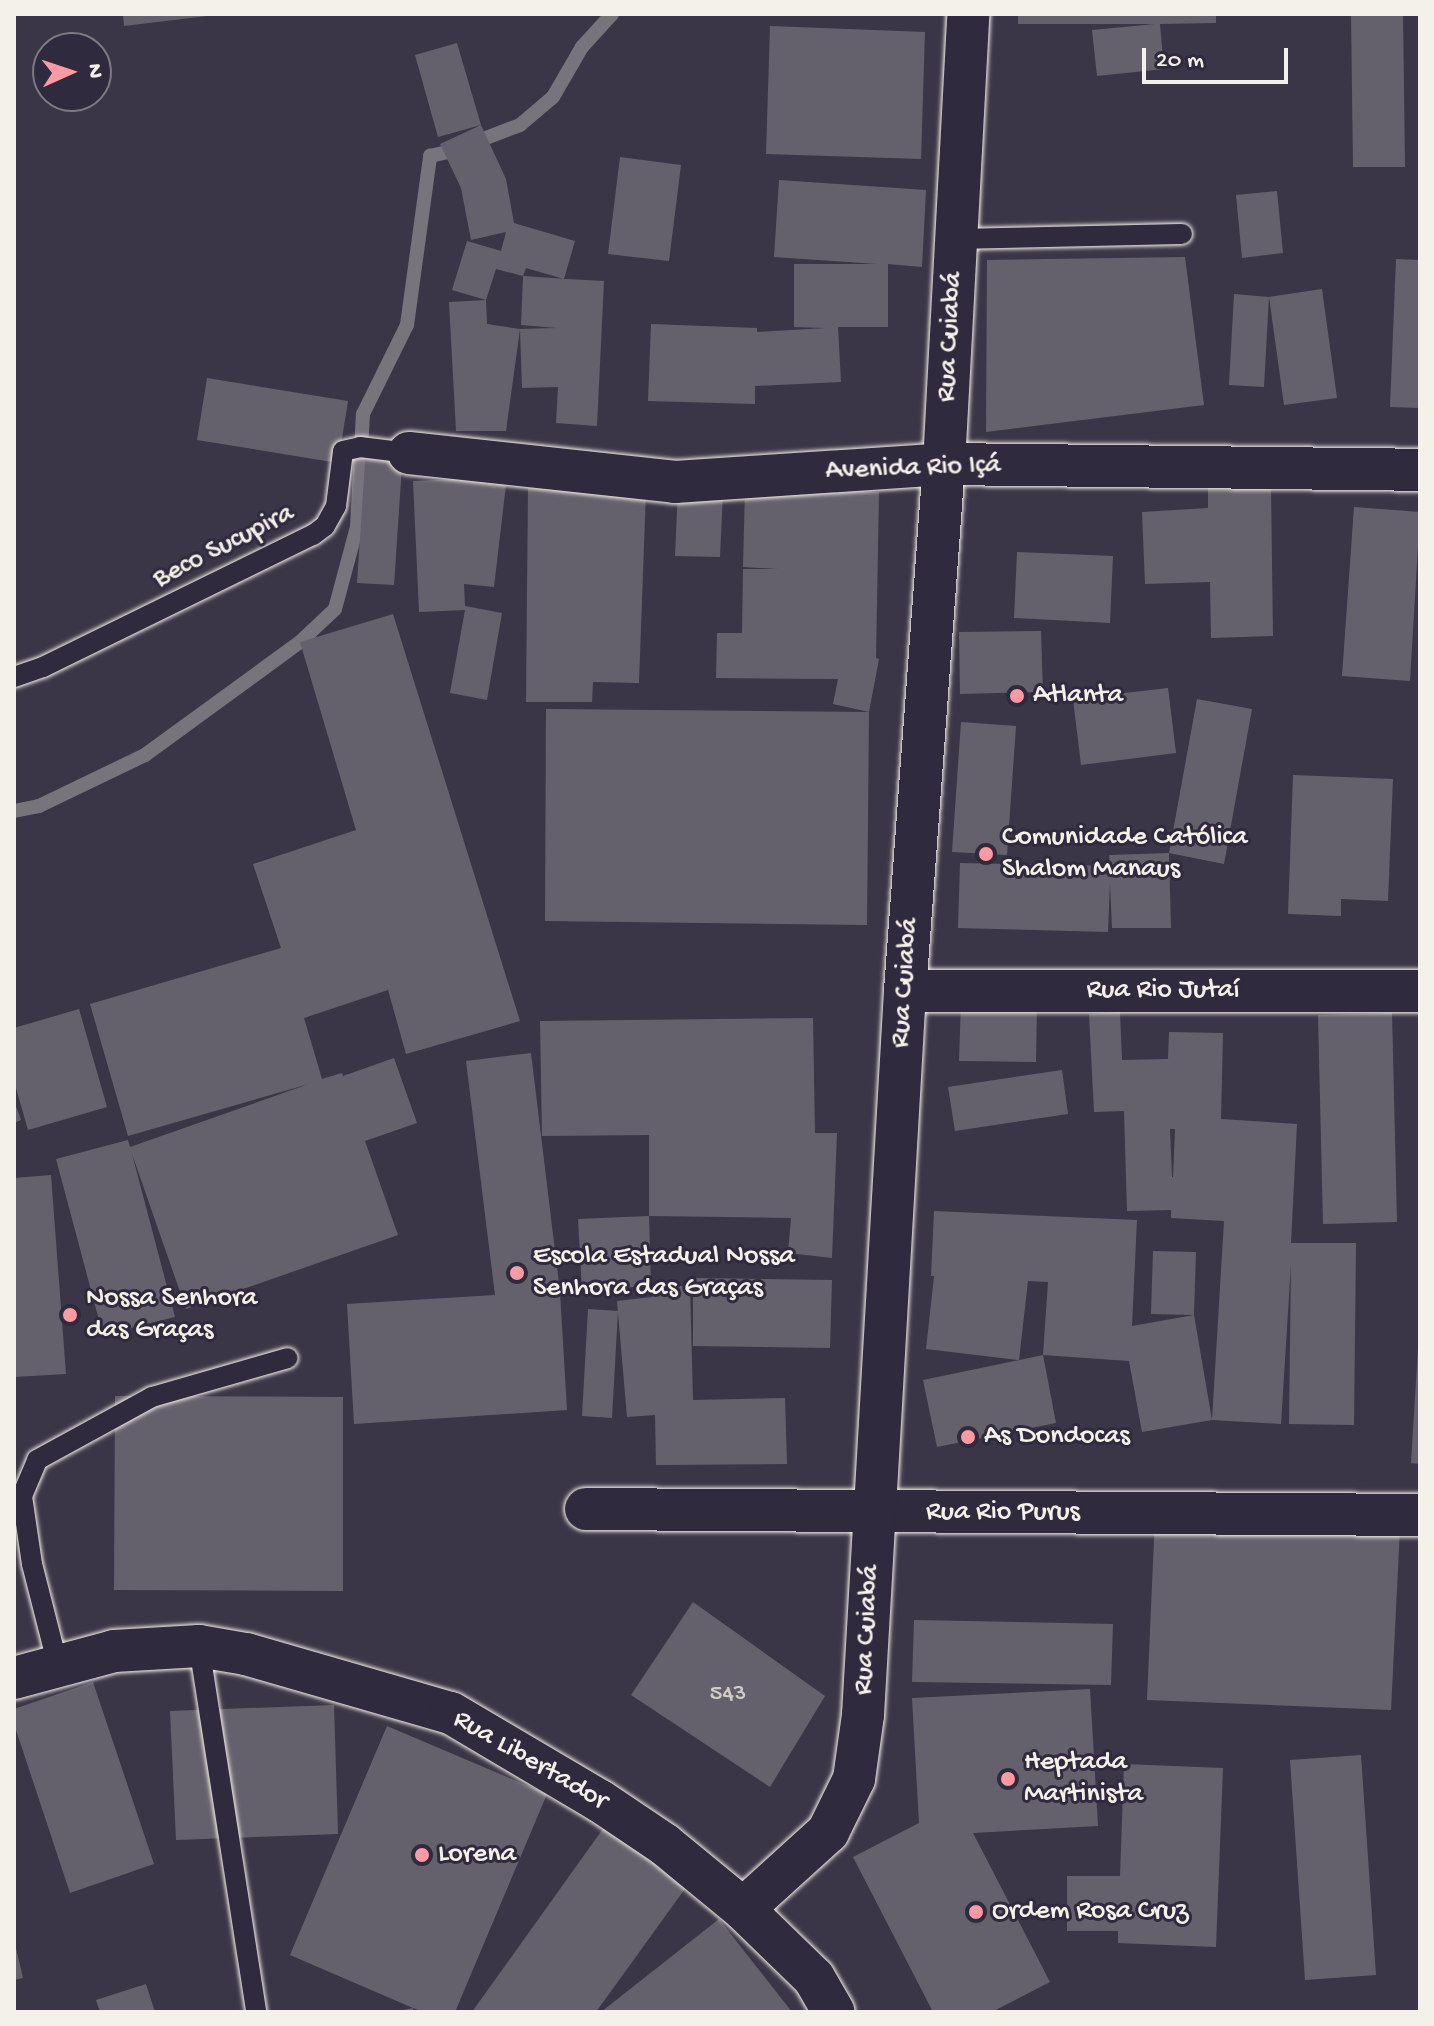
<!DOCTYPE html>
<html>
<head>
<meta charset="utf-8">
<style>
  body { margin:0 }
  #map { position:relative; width:1434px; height:2026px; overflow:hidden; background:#3b3647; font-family:"Gochi Hand",sans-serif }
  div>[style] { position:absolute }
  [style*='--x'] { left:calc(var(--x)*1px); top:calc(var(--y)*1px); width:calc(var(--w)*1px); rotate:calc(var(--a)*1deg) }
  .stream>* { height:14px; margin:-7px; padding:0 7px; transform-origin:7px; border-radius:7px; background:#78747b }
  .building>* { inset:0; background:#65616c }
  .roads { filter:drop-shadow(0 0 2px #f4f1e8) drop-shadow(0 0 2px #f4f1e8) }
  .service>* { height:20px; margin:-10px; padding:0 10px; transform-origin:10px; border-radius:10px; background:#2f2a3d }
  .minor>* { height:42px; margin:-21px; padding:0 21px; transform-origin:21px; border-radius:21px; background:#2f2a3d }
  .dots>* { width:22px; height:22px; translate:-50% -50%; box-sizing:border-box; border:4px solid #2f2a3d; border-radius:50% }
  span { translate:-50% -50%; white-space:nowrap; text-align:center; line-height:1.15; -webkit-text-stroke:6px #2f2a3d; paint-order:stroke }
  .number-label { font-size:24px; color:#d0cdc9 }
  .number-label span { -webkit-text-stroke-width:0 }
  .street-label { font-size:28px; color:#f4f1e8 }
  .poi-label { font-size:28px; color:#f4f1e8 }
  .left { translate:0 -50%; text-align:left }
  .frame { position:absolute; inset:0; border:16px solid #f4f1e8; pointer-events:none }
  .north { position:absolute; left:32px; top:32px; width:80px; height:80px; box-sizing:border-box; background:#2f2a3d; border:2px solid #7e7a81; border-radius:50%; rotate:87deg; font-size:22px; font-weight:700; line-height:32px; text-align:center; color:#f4f1e8 }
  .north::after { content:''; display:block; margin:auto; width:28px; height:36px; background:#ff9aa2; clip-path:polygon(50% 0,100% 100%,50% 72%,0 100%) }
  .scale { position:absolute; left:1142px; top:48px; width:146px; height:36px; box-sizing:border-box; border:4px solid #f4f1e8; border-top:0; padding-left:10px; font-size:24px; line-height:28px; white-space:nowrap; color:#f4f1e8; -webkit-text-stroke:6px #2f2a3d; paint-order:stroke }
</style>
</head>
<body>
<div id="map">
  <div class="stream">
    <div style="--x:14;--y:811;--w:25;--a:-11"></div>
    <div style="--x:39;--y:806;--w:118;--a:-25.7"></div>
    <div style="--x:145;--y:755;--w:192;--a:-36.1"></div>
    <div style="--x:300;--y:642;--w:48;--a:-43.3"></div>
    <div style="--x:335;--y:609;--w:85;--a:-75"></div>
    <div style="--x:357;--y:527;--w:113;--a:-87"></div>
    <div style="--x:363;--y:414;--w:99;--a:-63.7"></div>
    <div style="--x:407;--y:325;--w:171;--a:-82.2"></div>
    <div style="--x:430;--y:156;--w:23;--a:-13"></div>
    <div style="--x:452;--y:151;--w:73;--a:-20.9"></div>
    <div style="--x:520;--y:125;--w:43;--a:-40.3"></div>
    <div style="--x:553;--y:97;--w:58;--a:-59.9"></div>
    <div style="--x:582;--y:47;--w:45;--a:-47.7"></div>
  </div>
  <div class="building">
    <div style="clip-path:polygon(123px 14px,207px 14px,207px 16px,124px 26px)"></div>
    <div style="clip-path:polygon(1018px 14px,1216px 14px,1216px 23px,1160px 24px,1164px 69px,1097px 76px,1092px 30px,1155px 24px,1018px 24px)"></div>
    <div style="clip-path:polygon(1351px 14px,1403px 14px,1405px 167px,1353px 167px)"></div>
    <div style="clip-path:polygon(770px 26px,925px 32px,921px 159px,766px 154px)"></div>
    <div style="clip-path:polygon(457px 43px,481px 125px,506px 179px,514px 223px,575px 241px,564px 279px,526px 268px,523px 276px,496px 269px,486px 300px,487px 324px,520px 329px,557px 328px,521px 325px,523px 276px,567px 279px,604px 281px,597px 426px,556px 423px,558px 387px,522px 388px,520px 329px,506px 431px,456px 431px,449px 302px,486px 300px,452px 290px,467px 241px,501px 251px,506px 232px,471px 240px,461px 188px,440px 144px,481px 125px,438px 137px,415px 55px)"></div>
    <div style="clip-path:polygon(620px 157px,681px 165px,669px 261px,608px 254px)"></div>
    <div style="clip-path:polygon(779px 180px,926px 190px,922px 267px,888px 264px,888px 327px,838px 327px,841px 382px,755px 386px,755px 404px,648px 401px,651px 324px,757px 328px,757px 332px,825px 328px,794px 327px,794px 264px,877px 264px,774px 257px)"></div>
    <div style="clip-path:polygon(1277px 191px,1283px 253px,1242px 258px,1236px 195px)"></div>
    <div style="clip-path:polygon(1185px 257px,1204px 405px,986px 432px,987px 260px)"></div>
    <div style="clip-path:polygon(1396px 259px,1420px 260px,1420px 408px,1390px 407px)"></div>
    <div style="clip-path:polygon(1322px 289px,1337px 398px,1284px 405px,1269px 297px,1264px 387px,1229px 385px,1234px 294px,1269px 297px)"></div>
    <div style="clip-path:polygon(207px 378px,348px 401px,338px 463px,197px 440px)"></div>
    <div style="clip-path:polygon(366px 448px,403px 450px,394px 585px,357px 583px)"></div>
    <div style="clip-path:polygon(459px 479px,506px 485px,494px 587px,464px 584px,465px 606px,502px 613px,487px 700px,450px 693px,465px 610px,419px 612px,413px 481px)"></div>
    <div style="clip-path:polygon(1271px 487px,1273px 636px,1211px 638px,1210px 582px,1145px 584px,1142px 512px,1208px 508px,1208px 488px)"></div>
    <div style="clip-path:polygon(528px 488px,646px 491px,639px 683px,593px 682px,592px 702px,526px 702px)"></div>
    <div style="clip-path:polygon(745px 488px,879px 492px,876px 658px,879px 659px,869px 712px,867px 925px,545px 921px,546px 709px,869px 712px,833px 704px,838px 679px,716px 678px,717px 633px,742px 633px,743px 569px,778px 569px,743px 567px)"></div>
    <div style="clip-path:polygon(678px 489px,723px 492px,720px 557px,675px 556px)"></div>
    <div style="clip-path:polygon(1354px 507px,1420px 512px,1410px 681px,1342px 676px)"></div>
    <div style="clip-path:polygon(1017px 552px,1113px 556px,1110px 623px,1014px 618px)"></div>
    <div style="clip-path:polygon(393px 614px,520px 1021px,406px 1054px,388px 990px,304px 1018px,322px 1079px,342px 1073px,343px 1076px,394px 1058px,417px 1123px,365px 1141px,398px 1235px,186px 1309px,132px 1154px,175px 1317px,103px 1335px,56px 1159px,128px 1140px,130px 1147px,309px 1084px,128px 1136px,90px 1004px,281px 948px,253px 864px,356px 830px,300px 642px)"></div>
    <div style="clip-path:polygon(1041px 631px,1043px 692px,960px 694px,959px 632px)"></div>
    <div style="clip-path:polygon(1168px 688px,1176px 753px,1081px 765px,1073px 699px)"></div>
    <div style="clip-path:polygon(1197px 699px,1252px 709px,1224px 864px,1169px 853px)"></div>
    <div style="clip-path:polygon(961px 722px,1016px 726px,1007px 855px,952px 852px)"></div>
    <div style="clip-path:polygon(1293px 775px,1393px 779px,1388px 901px,1341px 899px,1341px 916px,1288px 914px)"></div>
    <div style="clip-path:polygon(1169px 853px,1171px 928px,1112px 928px,1110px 883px,1108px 932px,958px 928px,960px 863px,1110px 866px,1109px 855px)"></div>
    <div style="clip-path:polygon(961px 1003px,1037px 1006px,1036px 1062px,959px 1061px)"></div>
    <div style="clip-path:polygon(79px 1009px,107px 1107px,28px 1130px,14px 1081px,14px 1028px)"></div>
    <div style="clip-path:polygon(evenodd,1120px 1012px,1122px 1060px,1168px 1059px,1169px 1032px,1223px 1033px,1221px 1119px,1297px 1124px,1291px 1243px,1356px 1243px,1354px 1425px,1289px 1424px,1291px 1264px,1281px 1424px,1212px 1420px,1142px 1432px,1129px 1361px,1043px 1355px,1048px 1282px,1028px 1281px,1019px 1360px,926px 1349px,934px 1276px,931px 1276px,934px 1211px,1137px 1220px,1132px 1326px,1194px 1315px,1151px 1314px,1153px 1251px,1196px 1252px,1194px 1315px,1212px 1420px,1224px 1221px,1171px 1218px,1171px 1210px,1127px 1211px,1124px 1111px,1094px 1112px,1089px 1014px,1120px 1012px,1170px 1129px,1175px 1129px,1173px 1177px,1172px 1177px,1170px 1129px)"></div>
    <div style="clip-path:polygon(1392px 1013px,1397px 1222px,1323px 1224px,1318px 1015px)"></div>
    <div style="clip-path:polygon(813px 1018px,815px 1133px,837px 1133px,832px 1258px,788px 1253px,791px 1218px,649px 1216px,651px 1286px,690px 1286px,693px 1400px,785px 1398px,787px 1464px,656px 1465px,655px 1415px,627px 1417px,617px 1301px,652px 1297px,651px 1286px,582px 1290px,578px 1219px,649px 1216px,649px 1135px,542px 1136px,540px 1021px)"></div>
    <div style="clip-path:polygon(531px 1053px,560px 1292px,567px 1410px,354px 1424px,347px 1304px,495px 1295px,466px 1061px)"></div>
    <div style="clip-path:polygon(1062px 1070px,1068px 1114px,955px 1131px,948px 1087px)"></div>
    <div style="clip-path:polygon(14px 1101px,21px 1120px,14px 1123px)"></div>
    <div style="clip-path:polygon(51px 1175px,66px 1374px,14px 1377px,14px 1178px)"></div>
    <div style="clip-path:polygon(693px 1278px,832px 1280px,830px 1348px,693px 1346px)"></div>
    <div style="clip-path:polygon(588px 1309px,618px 1311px,612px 1418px,582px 1416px)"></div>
    <div style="clip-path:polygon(1418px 1348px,1420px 1348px,1420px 1464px,1411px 1463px)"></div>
    <div style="clip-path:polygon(1043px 1355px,1056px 1423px,937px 1447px,923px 1380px)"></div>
    <div style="clip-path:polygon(115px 1396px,343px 1397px,343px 1591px,114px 1590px)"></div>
    <div style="clip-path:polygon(1155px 1517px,1400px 1528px,1391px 1710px,1147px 1700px)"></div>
    <div style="clip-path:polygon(693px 1602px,825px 1696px,770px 1787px,631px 1695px)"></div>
    <div style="clip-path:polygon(914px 1620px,1113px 1624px,1111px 1685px,912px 1682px)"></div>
    <div style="clip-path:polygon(93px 1682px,154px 1864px,70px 1893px,14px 1724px,14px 1709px)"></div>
    <div style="clip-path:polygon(1090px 1689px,1098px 1826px,973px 1833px,1050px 1982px,992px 2012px,933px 2012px,853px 1857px,919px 1823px,912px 1698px)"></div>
    <div style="clip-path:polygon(334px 1705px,338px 1834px,176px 1840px,170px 1711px)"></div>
    <div style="clip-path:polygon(387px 1726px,547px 1794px,455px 2012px,423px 2012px,413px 2008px,413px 2012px,393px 2012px,413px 2008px,290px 1955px)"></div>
    <div style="clip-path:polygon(1361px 1755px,1376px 1975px,1305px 1980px,1290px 1760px)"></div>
    <div style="clip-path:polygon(1124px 1764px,1223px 1768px,1216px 1947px,1118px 1943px,1118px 1931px,1067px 1931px,1067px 1876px,1120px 1876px)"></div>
    <div style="clip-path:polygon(605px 1826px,687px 1886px,596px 2012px,472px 2012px)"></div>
    <div style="clip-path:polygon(719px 1919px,792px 2012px,601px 2012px)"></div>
    <div style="clip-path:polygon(15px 1944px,23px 1978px,14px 1980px,14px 1945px)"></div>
    <div style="clip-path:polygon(146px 1984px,155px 2012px,100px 2012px,96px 2000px)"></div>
  </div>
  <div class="roads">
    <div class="service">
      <div style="--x:956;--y:239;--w:226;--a:-1.3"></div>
      <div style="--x:14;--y:677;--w:31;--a:-19"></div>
      <div style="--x:43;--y:667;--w:301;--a:-26.1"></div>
      <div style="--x:313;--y:535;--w:15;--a:-37"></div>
      <div style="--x:325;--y:526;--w:23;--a:-61"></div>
      <div style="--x:336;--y:506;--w:55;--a:-82.7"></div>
      <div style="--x:343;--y:451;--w:17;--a:-13"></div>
      <div style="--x:360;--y:447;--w:49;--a:7"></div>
      <div style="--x:199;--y:1646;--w:370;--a:81.1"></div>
      <div style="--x:58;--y:1666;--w:105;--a:-104.3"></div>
      <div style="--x:32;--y:1564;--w:69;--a:-98.4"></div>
      <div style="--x:22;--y:1496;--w:39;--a:-67"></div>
      <div style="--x:37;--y:1460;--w:131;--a:-28.7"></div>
      <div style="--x:152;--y:1397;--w:141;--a:-16"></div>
    </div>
    <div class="minor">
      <div style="--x:409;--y:453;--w:268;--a:6.2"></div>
      <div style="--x:675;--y:482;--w:270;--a:-3.8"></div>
      <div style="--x:944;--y:464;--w:476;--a:0.7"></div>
      <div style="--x:905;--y:991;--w:515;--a:0"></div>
      <div style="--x:586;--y:1509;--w:834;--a:0.41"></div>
      <div style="--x:14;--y:1678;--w:104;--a:-15.1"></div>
      <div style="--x:114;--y:1651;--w:85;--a:-3.4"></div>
      <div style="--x:199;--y:1646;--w:48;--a:9.7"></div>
      <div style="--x:246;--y:1654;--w:213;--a:16.1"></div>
      <div style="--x:451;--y:1713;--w:173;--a:30.6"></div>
      <div style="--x:600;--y:1801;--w:77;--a:33.9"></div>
      <div style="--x:664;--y:1844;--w:102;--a:39.4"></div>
      <div style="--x:743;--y:1909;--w:99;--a:44.2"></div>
      <div style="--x:814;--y:1978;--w:39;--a:60"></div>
      <div style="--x:743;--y:1909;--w:115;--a:-42.2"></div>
      <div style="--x:828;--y:1832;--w:59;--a:-63.9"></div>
      <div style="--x:854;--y:1779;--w:65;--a:-82"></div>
      <div style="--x:863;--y:1715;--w:725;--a:-86.68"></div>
      <div style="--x:905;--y:991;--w:528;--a:-85.77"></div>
      <div style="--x:944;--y:464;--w:451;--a:-86.9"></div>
    </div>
  </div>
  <div class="dots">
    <div style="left:1017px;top:696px;background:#ff9aa2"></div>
    <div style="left:986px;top:854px;background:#ff9aa2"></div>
    <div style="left:517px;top:1273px;background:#ff9aa2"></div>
    <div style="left:70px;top:1315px;background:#ff9aa2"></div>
    <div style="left:968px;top:1437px;background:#ff9aa2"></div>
    <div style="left:1008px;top:1779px;background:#ff9aa2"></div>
    <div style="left:422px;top:1855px;background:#ff9aa2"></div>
    <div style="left:976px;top:1912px;background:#ff9aa2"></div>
  </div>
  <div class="number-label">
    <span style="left:728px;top:1695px">543</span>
  </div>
  <div class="street-label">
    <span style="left:951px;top:337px;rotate:-87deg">Rua Cuiabá</span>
    <span style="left:913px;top:469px;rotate:-2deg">Avenida Rio Içá</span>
    <span style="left:224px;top:547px;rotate:-27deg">Beco Sucupira</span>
    <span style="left:906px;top:983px;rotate:-86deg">Rua Cuiabá</span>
    <span style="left:1163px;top:991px">Rua Rio Jutaí</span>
    <span style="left:1003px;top:1513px">Rua Rio Purus</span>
    <span style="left:868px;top:1630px;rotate:-87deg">Rua Cuiabá</span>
    <span style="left:530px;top:1761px;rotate:30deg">Rua Libertador</span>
  </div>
  <div class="poi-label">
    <span class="left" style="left:1033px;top:696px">Atlanta</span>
    <span class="left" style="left:1002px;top:854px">Comunidade Católica<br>Shalom Manaus</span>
    <span class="left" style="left:533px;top:1273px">Escola Estadual Nossa<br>Senhora das Graças</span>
    <span class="left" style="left:86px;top:1315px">Nossa Senhora<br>das Graças</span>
    <span class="left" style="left:984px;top:1437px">As Dondocas</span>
    <span class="left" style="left:1024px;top:1779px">Heptada<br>Martinista</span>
    <span class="left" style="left:438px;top:1855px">Lorena</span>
    <span class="left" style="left:992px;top:1912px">Ordem Rosa Cruz</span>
  </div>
  <div class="frame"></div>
  <div class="north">N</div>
  <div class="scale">20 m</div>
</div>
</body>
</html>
